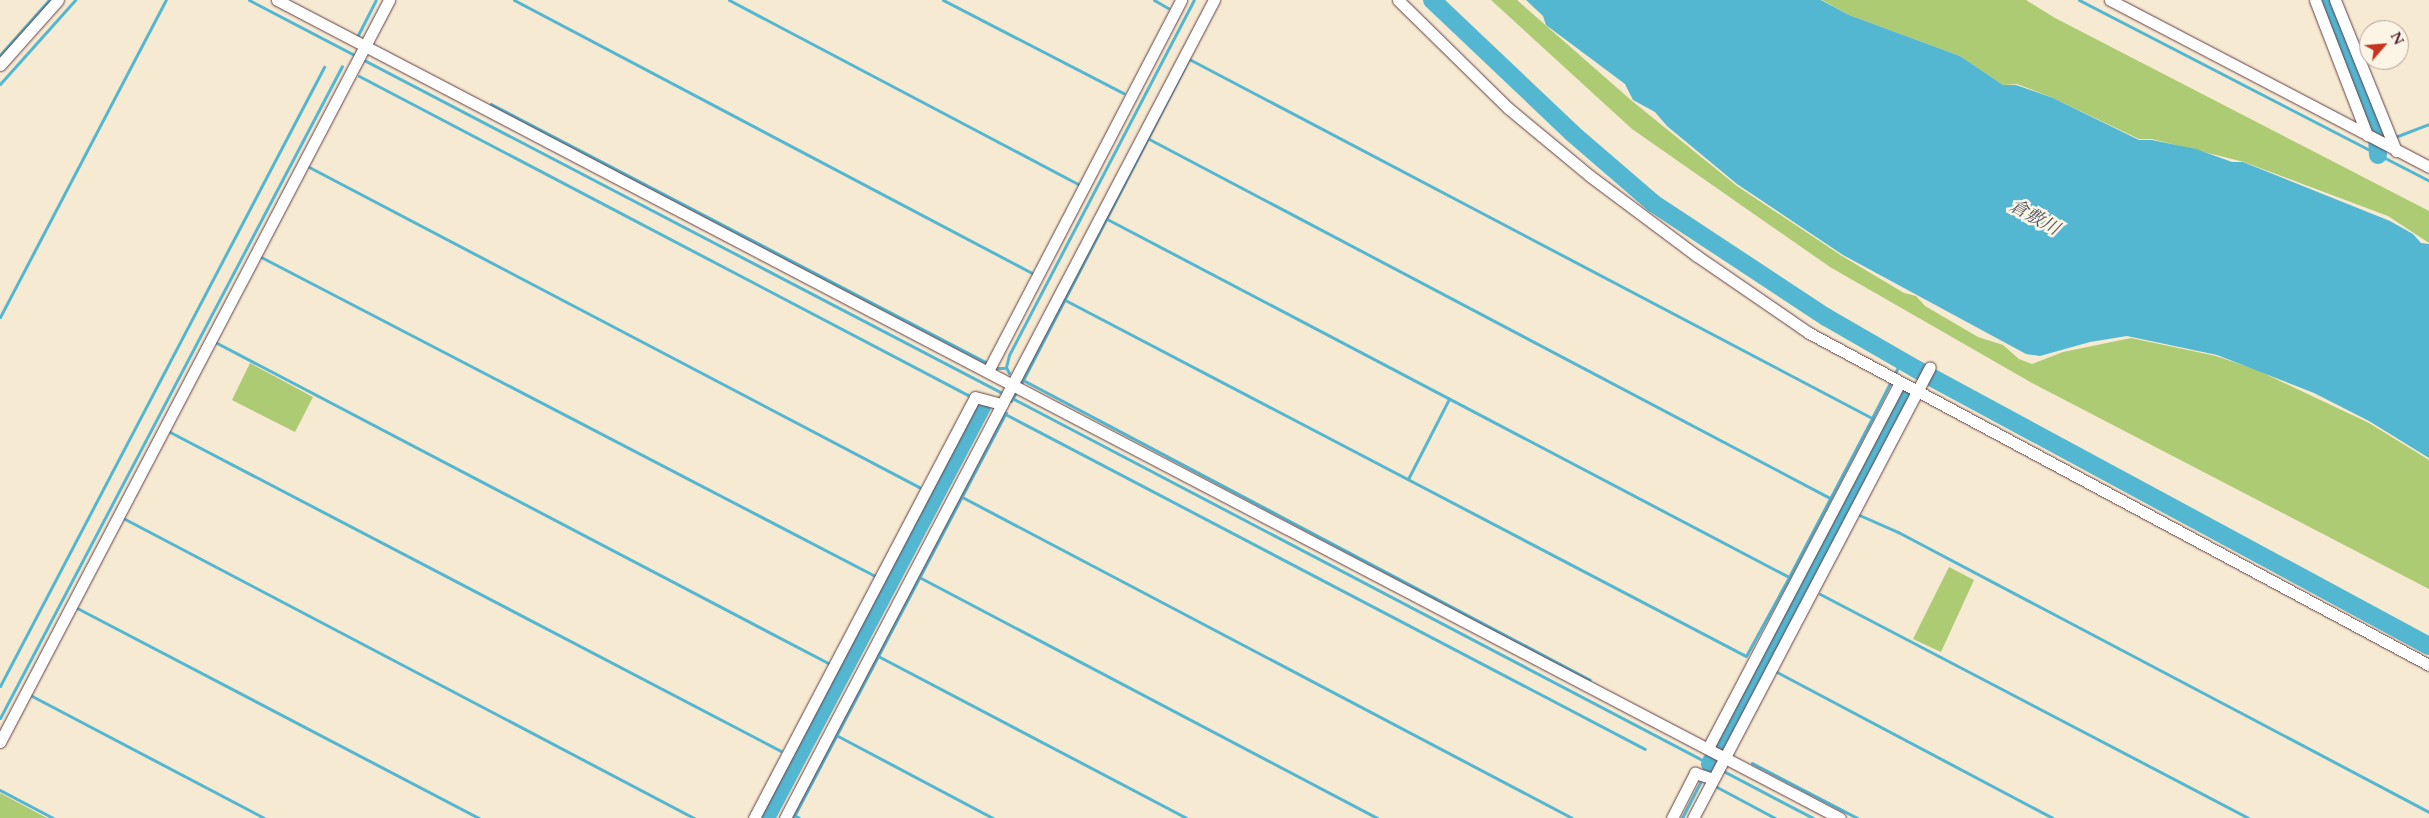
<!DOCTYPE html>
<html>
<head>
<meta charset="utf-8">
<style>
  body { margin:0 }
  #map { position:relative; width:2429px; height:818px; overflow:hidden; background:#f6ead2; font-family:Cardo,"Noto Serif JP",serif }
  div>[style] { position:absolute }
  [style*='--x'] { left:calc(var(--x)*1px); top:calc(var(--y)*1px); width:calc(var(--w)*1px); rotate:calc(var(--a)*1deg) }
  .green>* { inset:0; background:#adcb72 }
  .water>* { inset:0; background:#54b7d2 }
  .stream>* { height:3px; margin:-1.5px; padding:0 1.5px; transform-origin:1.5px; border-radius:1.5px; background:#54b7d2 }
  .river>* { height:18px; margin:-9px; padding:0 9px; transform-origin:9px; border-radius:9px; background:#54b7d2 }
  .roads { filter:drop-shadow(0 0 1px #643d44) drop-shadow(0 0 1px #643d44) }
  .street>* { height:11px; margin:-5.5px; padding:0 5.5px; transform-origin:5.5px; border-radius:5.5px; background:#fff }
  span { translate:-50% -50%; white-space:nowrap; text-align:center; line-height:1.15; -webkit-text-stroke:5px #fcf5e5; paint-order:stroke }
  .water-label { font-size:18px; color:#4e5465; font-style:italic }
  .north { position:absolute; left:2359px; top:20px; width:50px; height:50px; box-sizing:border-box; background:#fcf5e5; border:1px solid #b59f9b; border-radius:50%; rotate:63deg; font-size:14px; font-weight:700; line-height:20px; text-align:center; color:#4a1f2b }
  .north::after { content:''; display:block; margin:auto; width:18px; height:22px; background:#c8321e; clip-path:polygon(50% 0,100% 100%,50% 72%,0 100%) }
</style>
</head>
<body>
<div id="map">
  <div class="green">
    <div style="clip-path:polygon(1491px 0,1517px 0,1632px 101px,1737px 186px,1842px 256px,1904px 293px,1916px 296px,1925px 306px,1978px 337px,2003px 345px,2019px 359px,2032px 364px,2063px 352px,2131px 338px,2216px 356px,2257px 370px,2369px 423px,2429px 460px,2429px 589px,2032px 383px,1830px 267px,1632px 129px)"></div>
    <div style="clip-path:polygon(1822px 0,2026px 0,2055px 18px,2429px 211px,2429px 243px,2388px 216px,2244px 162px,2152px 139px,2139px 139px,2053px 98px,2017px 84px,2003px 85px,1960px 56px,1849px 15px)"></div>
    <div style="clip-path:polygon(250px 363px,313px 397px,295px 432px,232px 400px)"></div>
    <div style="clip-path:polygon(1949px 567px,1974px 580px,1941px 652px,1913px 639px)"></div>
    <div style="clip-path:polygon(0 793px,47px 818px,0 818px)"></div>
  </div>
  <div class="water">
    <div style="clip-path:polygon(1526px 0,1821px 0,1849px 15px,1960px 56px,2003px 85px,2016px 85px,2053px 98px,2139px 140px,2152px 140px,2196px 149px,2232px 162px,2243px 162px,2390px 221px,2413px 234px,2421px 243px,2429px 244px,2429px 458px,2369px 421px,2314px 393px,2217px 355px,2127px 336px,2090px 342px,2040px 356px,2026px 354px,1843px 255px,1737px 184px,1667px 126px,1655px 112px,1633px 100px,1625px 84px,1546px 25px,1543px 16px)"></div>
  </div>
  <div class="stream">
    <div style="--x:249;--y:0;--w:852;--a:27.56"></div>
    <div style="--x:514;--y:0;--w:586;--a:27.79"></div>
    <div style="--x:729;--y:0;--w:395;--a:27.8"></div>
    <div style="--x:943;--y:0;--w:203;--a:27.3"></div>
    <div style="--x:1154;--y:0;--w:16;--a:30"></div>
    <div style="--x:2079;--y:0;--w:394;--a:27.3"></div>
    <div style="--x:358;--y:35;--w:39;--a:-63"></div>
    <div style="--x:0;--y:55;--w:74;--a:-48.3"></div>
    <div style="--x:359;--y:76;--w:687;--a:27.65"></div>
    <div style="--x:0;--y:84;--w:113;--a:-48.2"></div>
    <div style="--x:491;--y:104;--w:560;--a:27.57"></div>
    <div style="--x:2395;--y:137;--w:36;--a:-21"></div>
    <div style="--x:1149;--y:139;--w:770;--a:27.8"></div>
    <div style="--x:309;--y:167;--w:689;--a:27.68"></div>
    <div style="--x:1107;--y:219;--w:770;--a:27.7"></div>
    <div style="--x:1789;--y:577;--w:179;--a:-62.4"></div>
    <div style="--x:261;--y:257;--w:692;--a:27.45"></div>
    <div style="--x:1065;--y:300;--w:768;--a:27.6"></div>
    <div style="--x:1746;--y:656;--w:90;--a:-61.4"></div>
    <div style="--x:0;--y:317;--w:358;--a:-62.4"></div>
    <div style="--x:215;--y:342;--w:692;--a:27.64"></div>
    <div style="--x:996;--y:368;--w:10;--a:0"></div>
    <div style="--x:1009;--y:373;--w:7;--a:-117"></div>
    <div style="--x:1006;--y:367;--w:12;--a:-76"></div>
    <div style="--x:1009;--y:355;--w:400;--a:-62.5"></div>
    <div style="--x:1894;--y:375;--w:16;--a:-63"></div>
    <div style="--x:1023;--y:380;--w:641;--a:27.88"></div>
    <div style="--x:1022;--y:382;--w:364;--a:-62.7"></div>
    <div style="--x:1189;--y:59;--w:772;--a:27.73"></div>
    <div style="--x:1872;--y:418;--w:42;--a:-62.8"></div>
    <div style="--x:1010;--y:397;--w:907;--a:27.67"></div>
    <div style="--x:1011;--y:401;--w:8;--a:-60"></div>
    <div style="--x:1005;--y:414;--w:722;--a:27.63"></div>
    <div style="--x:168;--y:431;--w:691;--a:27.57"></div>
    <div style="--x:1408;--y:479;--w:90;--a:-62.9"></div>
    <div style="--x:933;--y:493;--w:3;--a:45"></div>
    <div style="--x:962;--y:497;--w:689;--a:27.75"></div>
    <div style="--x:1846;--y:505;--w:8;--a:60"></div>
    <div style="--x:1857;--y:514;--w:45;--a:23.7"></div>
    <div style="--x:1898;--y:532;--w:600;--a:27.8"></div>
    <div style="--x:123;--y:518;--w:645;--a:27.72"></div>
    <div style="--x:919;--y:577;--w:518;--a:27.75"></div>
    <div style="--x:1804;--y:584;--w:4;--a:34"></div>
    <div style="--x:1820;--y:594;--w:483;--a:27.6"></div>
    <div style="--x:77;--y:608;--w:454;--a:27.6"></div>
    <div style="--x:878;--y:656;--w:348;--a:27.7"></div>
    <div style="--x:1762;--y:664;--w:4;--a:27"></div>
    <div style="--x:841;--y:669;--w:2;--a:27"></div>
    <div style="--x:1775;--y:671;--w:314;--a:27.9"></div>
    <div style="--x:0;--y:686;--w:699;--a:-62.37"></div>
    <div style="--x:30;--y:695;--w:264;--a:27.7"></div>
    <div style="--x:0;--y:718;--w:736;--a:-62.32"></div>
    <div style="--x:836;--y:735;--w:178;--a:27.9"></div>
    <div style="--x:1720;--y:744;--w:5;--a:37"></div>
    <div style="--x:794;--y:757;--w:4;--a:34"></div>
    <div style="--x:1752;--y:763;--w:119;--a:27.6"></div>
    <div style="--x:1715;--y:786;--w:68;--a:28.1"></div>
    <div style="--x:0;--y:790;--w:60;--a:27.8"></div>
    <div style="--x:794;--y:815;--w:6;--a:31"></div>
    <div style="--x:793;--y:818;--w:458;--a:-62.3"></div>
    <div style="--x:1682;--y:818;--w:44;--a:-62.9"></div>
  </div>
  <div class="river">
    <div style="--x:1432;--y:0;--w:193;--a:43.5"></div>
    <div style="--x:1572;--y:133;--w:107;--a:40.8"></div>
    <div style="--x:1653;--y:203;--w:207;--a:33.4"></div>
    <div style="--x:1826;--y:317;--w:104;--a:30"></div>
    <div style="--x:1916;--y:369;--w:583;--a:28.37"></div>
    <div style="--x:2322;--y:0;--w:147;--a:68"></div>
    <div style="--x:2377;--y:136;--w:19;--a:87"></div>
    <div style="--x:1719;--y:748;--w:403;--a:-62.5"></div>
    <div style="--x:1710;--y:764;--w:4;--a:-63"></div>
    <div style="--x:766;--y:818;--w:467;--a:-62.3"></div>
  </div>
  <div class="roads">
    <div class="street">
      <div style="--x:277;--y:0;--w:1764;--a:27.63"></div>
      <div style="--x:1398;--y:0;--w:154;--a:44.5"></div>
      <div style="--x:1508;--y:108;--w:107;--a:39.7"></div>
      <div style="--x:1590;--y:176;--w:134;--a:36.8"></div>
      <div style="--x:1697;--y:256;--w:136;--a:34.5"></div>
      <div style="--x:1809;--y:333;--w:703;--a:28.17"></div>
      <div style="--x:2110;--y:0;--w:360;--a:27.6"></div>
      <div style="--x:2315;--y:0;--w:145;--a:68.9"></div>
      <div style="--x:2335;--y:0;--w:163;--a:68"></div>
      <div style="--x:0;--y:65;--w:87;--a:-48.3"></div>
      <div style="--x:988;--y:371;--w:418;--a:-62.5"></div>
      <div style="--x:0;--y:742;--w:838;--a:-62.33"></div>
      <div style="--x:1708;--y:748;--w:412;--a:-62.3"></div>
      <div style="--x:754;--y:818;--w:475;--a:-62.3"></div>
      <div style="--x:975;--y:397;--w:28;--a:15"></div>
      <div style="--x:785;--y:818;--w:924;--a:-62.33"></div>
      <div style="--x:1672;--y:818;--w:51;--a:-62.9"></div>
      <div style="--x:1695;--y:773;--w:19;--a:18"></div>
      <div style="--x:1693;--y:818;--w:509;--a:-62.28"></div>
    </div>
  </div>
  <div class="water-label">
    <span style="left:2034px;top:218px;rotate:29deg">倉敷川</span>
  </div>
  <div class="north">N</div>
</div>
</body>
</html>
